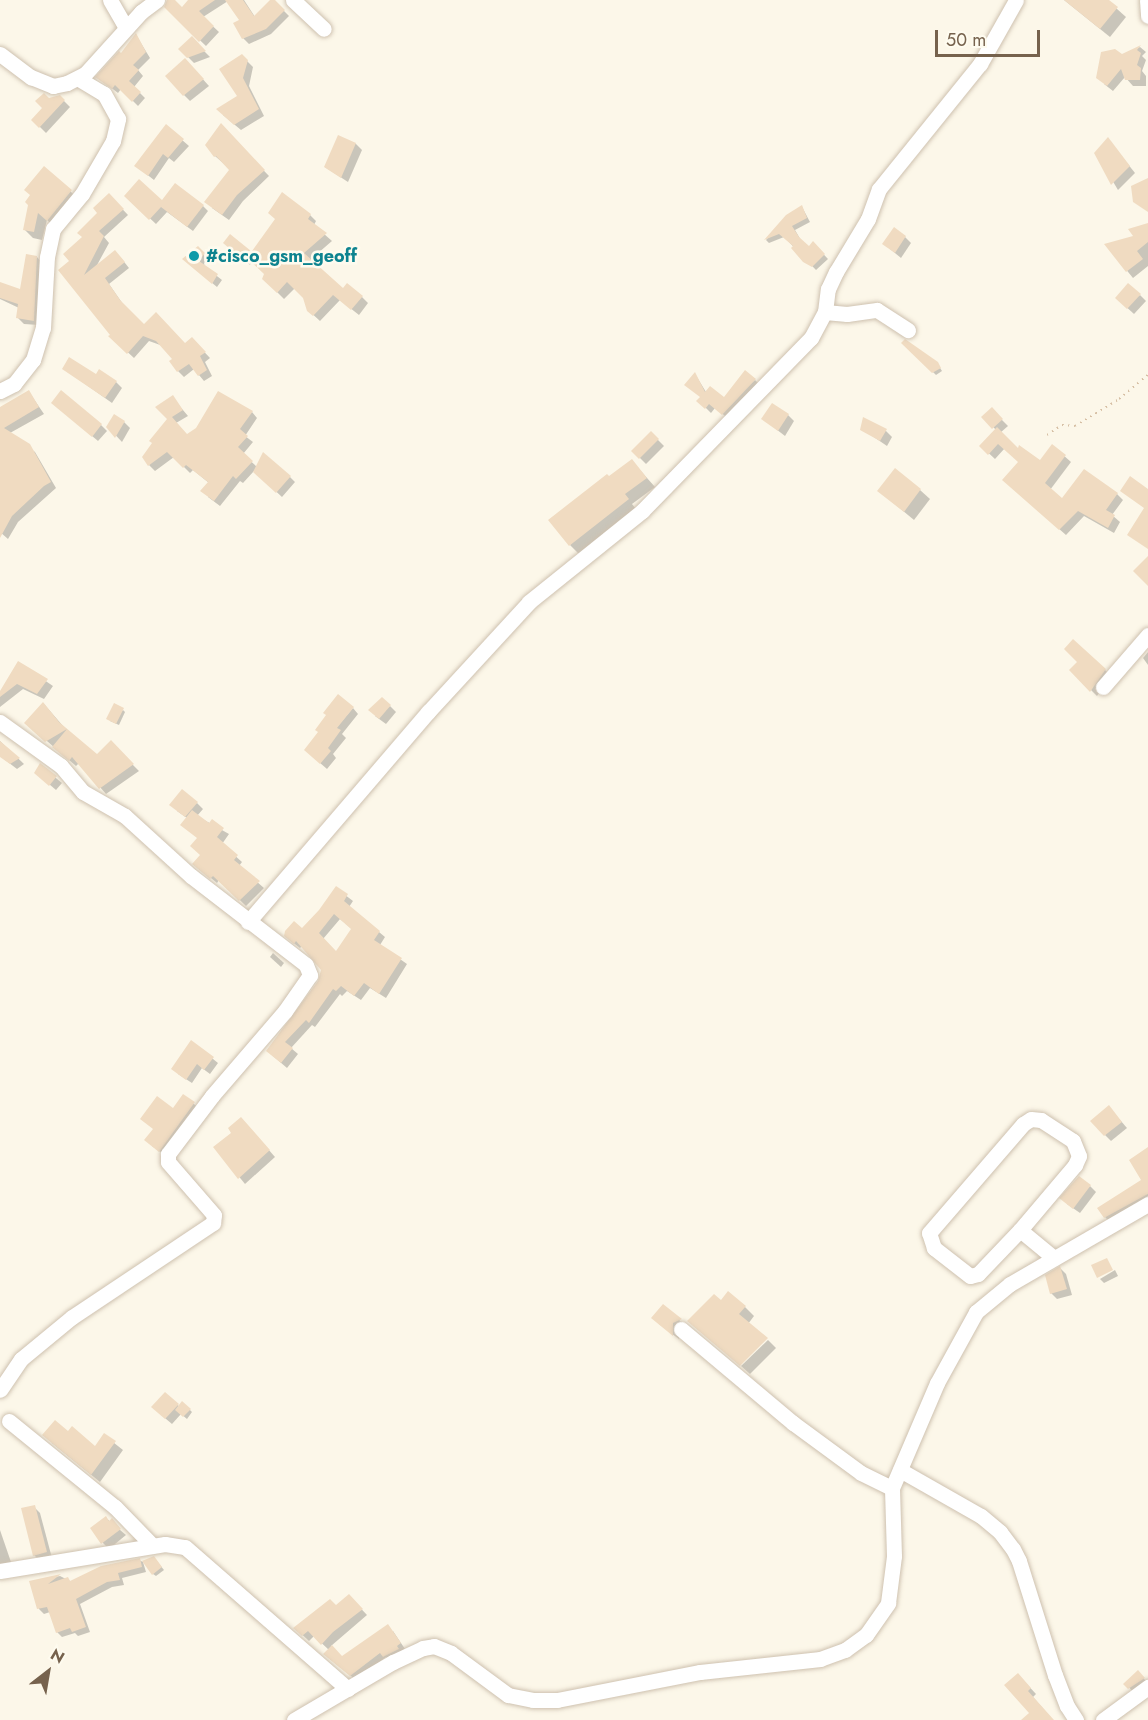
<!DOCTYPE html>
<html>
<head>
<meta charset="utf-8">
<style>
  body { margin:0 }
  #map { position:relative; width:1148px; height:1720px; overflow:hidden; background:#fcf7e9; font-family:Jost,sans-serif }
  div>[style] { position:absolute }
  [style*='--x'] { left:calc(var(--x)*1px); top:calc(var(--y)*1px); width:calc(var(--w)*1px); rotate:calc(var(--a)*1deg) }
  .shadow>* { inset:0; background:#0003 }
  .building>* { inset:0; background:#f0dbc1 }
  .path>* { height:2px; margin-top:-1px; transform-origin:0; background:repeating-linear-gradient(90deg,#d6bfa4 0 1.5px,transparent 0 6px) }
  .roads { filter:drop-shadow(0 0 2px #cec1af) drop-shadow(0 0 2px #cec1af) }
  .street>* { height:15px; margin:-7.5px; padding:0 7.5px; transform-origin:7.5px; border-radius:7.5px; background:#fff }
  .dots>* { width:16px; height:16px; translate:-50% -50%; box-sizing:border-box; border:3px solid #fefbef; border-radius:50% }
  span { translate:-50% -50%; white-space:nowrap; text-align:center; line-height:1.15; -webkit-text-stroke:5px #fefbef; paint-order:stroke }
  .culture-label { font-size:18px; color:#0d838f; font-weight:700 }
  .left { translate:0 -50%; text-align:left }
  .north { position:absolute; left:18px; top:1642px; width:60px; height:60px; -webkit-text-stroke:4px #fefbef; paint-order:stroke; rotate:31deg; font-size:16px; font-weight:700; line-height:24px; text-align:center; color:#76624d }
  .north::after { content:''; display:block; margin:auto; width:21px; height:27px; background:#76624d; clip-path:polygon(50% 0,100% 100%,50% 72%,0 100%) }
  .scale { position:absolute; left:935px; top:30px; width:105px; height:27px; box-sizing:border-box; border:3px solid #76624d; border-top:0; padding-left:8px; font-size:18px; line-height:21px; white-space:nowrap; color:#76624d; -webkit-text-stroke:4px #fefbef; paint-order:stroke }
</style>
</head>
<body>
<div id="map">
  <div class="shadow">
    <div style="clip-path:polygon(190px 0,244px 0,255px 17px,273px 0,289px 16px,271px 34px,249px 44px,243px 38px,241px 21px,228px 1px,203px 17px,219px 32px,206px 46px,165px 7px,182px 9px)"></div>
    <div style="clip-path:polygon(1064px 0,1107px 0,1126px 17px,1110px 37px)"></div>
    <div style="clip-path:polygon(136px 35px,150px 58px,138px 70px,143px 76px,134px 87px,145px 98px,138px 106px,121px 89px,118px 93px,97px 77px,122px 55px)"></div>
    <div style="clip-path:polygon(192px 39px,210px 57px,194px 63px,188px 57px)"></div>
    <div style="clip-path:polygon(1140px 47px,1146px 52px,1142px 56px,1146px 60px,1142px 71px,1146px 76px,1146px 86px,1133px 86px,1125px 77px,1113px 91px,1104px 84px,1122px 55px)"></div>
    <div style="clip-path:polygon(242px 56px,253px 67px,249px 86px,264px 116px,241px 130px,223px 115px,239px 96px)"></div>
    <div style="clip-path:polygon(191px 66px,209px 86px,190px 101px,184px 95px)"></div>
    <div style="clip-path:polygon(59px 96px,70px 107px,46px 133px,33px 120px,49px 100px)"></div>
    <div style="clip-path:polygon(166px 126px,189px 146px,174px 162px,169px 158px,154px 180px,136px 166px)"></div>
    <div style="clip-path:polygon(221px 126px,269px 176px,243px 201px,229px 220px,212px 208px,231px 170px,215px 156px)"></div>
    <div style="clip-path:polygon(339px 137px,356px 144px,362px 150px,348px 182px,325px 167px)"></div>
    <div style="clip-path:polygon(1108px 139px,1135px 173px,1118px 190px,1096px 153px)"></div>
    <div style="clip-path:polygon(44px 168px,80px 200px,56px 228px,47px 220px,42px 240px,33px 238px,24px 229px)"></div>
    <div style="clip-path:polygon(109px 195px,128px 215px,104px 237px,109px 243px,96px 267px,121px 258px,129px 268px,109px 284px,125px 307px,144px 326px,185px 345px,192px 339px,210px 358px,205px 362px,212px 376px,204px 381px,194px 369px,184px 377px,178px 371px,174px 359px,163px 346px,149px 341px,134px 358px,110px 336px,112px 335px,71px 261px)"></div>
    <div style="clip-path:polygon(126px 196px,203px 206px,208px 211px,193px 231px,167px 212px,156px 224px)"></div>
    <div style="clip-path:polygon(802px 207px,810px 222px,795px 230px,802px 242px,809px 248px,813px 243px,828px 259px,816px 270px,784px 237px,769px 243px,766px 240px,787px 216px)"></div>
    <div style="clip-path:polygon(310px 215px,316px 221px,314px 225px,332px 241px,310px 260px,343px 290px,362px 297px,368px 303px,359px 315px,340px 300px,320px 321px,308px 310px,304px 297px,295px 288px,284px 299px,264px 279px,266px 274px,253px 261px,250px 265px,231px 248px,230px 236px,251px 254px)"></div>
    <div style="clip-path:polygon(1148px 225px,1148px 266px,1133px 278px,1106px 245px,1136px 237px)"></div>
    <div style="clip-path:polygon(905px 237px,911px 243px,901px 258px,884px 244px)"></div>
    <div style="clip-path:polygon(198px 248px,209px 259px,204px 266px,222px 280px,217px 287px,189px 264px)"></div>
    <div style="clip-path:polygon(37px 257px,42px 263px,39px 325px,24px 324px,18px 318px,19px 308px,0 299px,0 284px,21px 291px)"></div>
    <div style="clip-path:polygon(1140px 295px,1146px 301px,1134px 314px,1123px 304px)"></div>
    <div style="clip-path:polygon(903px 343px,937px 363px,942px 371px,936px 375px)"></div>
    <div style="clip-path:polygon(64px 369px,116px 382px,122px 388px,112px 403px)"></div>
    <div style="clip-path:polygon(695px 374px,706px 392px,724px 400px,755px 380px,760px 385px,729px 419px,715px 408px,711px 413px,704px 406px)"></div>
    <div style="clip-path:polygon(29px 392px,44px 414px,10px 433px,35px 452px,56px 488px,18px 522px,8px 539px,0 532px,0 422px)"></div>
    <div style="clip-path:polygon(172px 397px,188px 416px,176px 423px,187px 436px,252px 412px,257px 418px,245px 436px,253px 442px,243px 454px,257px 467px,290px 477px,295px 482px,282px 497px,254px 471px,243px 483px,240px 481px,220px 506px,208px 497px,209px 483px,193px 470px,190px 473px,174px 457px,155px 471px,149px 465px,169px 419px)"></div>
    <div style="clip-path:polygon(59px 408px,101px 425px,107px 431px,98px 441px)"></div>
    <div style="clip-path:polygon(992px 410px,1008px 426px,1000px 433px,1018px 450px,1041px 462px,1053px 446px,1071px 462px,1050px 490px,1062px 500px,1117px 494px,1123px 500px,1112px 515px,1120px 522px,1114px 533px,1084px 516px,1066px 535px,1010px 486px,1020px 462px,1005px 448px,995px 459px,981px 446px,996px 430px,984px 417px)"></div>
    <div style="clip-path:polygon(788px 415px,794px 421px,785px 436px,763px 419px)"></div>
    <div style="clip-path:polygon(124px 422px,130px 428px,122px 442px,108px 427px)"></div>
    <div style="clip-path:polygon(862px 429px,886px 431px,892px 437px,887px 446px)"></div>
    <div style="clip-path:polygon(651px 433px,664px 446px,646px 464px,633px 451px)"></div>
    <div style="clip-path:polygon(632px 461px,655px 487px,632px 504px,636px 509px,579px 554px,570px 545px)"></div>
    <div style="clip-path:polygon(920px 490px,930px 499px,914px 520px,879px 491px)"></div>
    <div style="clip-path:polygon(1148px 652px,1148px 665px,1143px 658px)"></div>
    <div style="clip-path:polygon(1079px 662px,1105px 670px,1111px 676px,1097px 696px,1071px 670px)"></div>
    <div style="clip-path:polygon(19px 663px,53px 686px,44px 699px,23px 689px,0 707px,0 694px)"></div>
    <div style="clip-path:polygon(44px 704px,63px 726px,97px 756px,111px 743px,139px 771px,106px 794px,79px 763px,76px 766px,26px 723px)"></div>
    <div style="clip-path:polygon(390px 706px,396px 712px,386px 724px,375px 716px)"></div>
    <div style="clip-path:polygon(353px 708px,358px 714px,342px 734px,346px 738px,333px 754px,336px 758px,327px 769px,312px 756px)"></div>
    <div style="clip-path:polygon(123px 710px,125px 712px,119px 725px,110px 721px)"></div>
    <div style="clip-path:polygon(0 741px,24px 764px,17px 769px,0 756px)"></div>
    <div style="clip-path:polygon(40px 765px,62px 783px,56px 790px,36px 773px)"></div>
    <div style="clip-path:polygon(197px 803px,203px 809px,197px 816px,229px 834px,222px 844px,242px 862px,239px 866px,264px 888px,246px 906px,219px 880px,217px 883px,200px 869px,202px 855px,198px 838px,187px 818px,177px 811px)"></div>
    <div style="clip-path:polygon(evenodd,336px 888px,353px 901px,349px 907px,385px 937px,380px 945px,407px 964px,386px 998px,370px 988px,361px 1000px,347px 991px,342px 996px,340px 994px,315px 1027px,312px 1025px,291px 1048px,298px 1054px,287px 1068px,273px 1056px,319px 981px,323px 970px,302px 946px,300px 948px,291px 941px,320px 911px,336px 888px,340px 919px,352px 929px,336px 953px,323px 939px,340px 919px)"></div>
    <div style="clip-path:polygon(273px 953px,284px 963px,281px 967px,270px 957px)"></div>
    <div style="clip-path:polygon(192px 1042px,218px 1063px,210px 1074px,202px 1068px,192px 1083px,178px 1074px)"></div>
    <div style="clip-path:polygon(184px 1096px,200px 1109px,166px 1156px,152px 1146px)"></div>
    <div style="clip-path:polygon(1114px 1113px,1127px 1128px,1111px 1141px,1105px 1135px)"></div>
    <div style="clip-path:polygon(247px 1125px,275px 1157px,245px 1184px,215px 1147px)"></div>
    <div style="clip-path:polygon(1148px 1150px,1148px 1204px,1113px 1225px,1105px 1217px,1143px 1180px)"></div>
    <div style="clip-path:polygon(1090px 1186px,1096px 1192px,1080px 1213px,1067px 1204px)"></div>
    <div style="clip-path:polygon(1060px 1268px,1066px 1274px,1072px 1295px,1057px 1299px,1051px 1293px)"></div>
    <div style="clip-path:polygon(1115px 1270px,1118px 1276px,1104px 1283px,1100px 1279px)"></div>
    <div style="clip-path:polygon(721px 1302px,745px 1307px,754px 1316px,748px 1324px)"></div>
    <div style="clip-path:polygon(663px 1306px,686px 1326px,679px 1329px,679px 1339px,659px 1324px)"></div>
    <div style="clip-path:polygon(768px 1340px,776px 1348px,750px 1374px,741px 1366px)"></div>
    <div style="clip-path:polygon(165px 1394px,180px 1407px,183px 1403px,192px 1412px,187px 1419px,181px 1414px,172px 1424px,159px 1413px)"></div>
    <div style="clip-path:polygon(68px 1433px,96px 1448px,104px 1435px,123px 1450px,100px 1482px,52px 1443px)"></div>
    <div style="clip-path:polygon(34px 1507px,40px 1513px,52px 1558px,40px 1561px,34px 1555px)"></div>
    <div style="clip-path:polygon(106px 1518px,126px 1535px,109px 1549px,103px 1543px)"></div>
    <div style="clip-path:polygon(0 1530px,12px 1565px,0 1568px)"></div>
    <div style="clip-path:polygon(139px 1560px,143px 1562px,146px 1572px,122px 1578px,124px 1585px,112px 1587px,80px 1604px,90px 1632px,78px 1636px,75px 1633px,62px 1637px,57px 1632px,50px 1612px,44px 1614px,39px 1609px,31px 1582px,60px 1576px,72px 1582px)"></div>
    <div style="clip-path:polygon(156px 1560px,164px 1570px,156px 1576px,153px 1574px)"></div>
    <div style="clip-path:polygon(349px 1596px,367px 1615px,331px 1646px,343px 1658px,393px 1631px,405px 1649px,389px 1661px,386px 1657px,356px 1680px,330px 1659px,329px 1650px,314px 1636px,309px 1641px,295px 1628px,336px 1607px)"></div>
    <div style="clip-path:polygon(1138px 1673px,1148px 1683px,1135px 1694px,1126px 1684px)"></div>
    <div style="clip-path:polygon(1023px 1680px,1036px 1694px,1033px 1697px,1053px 1720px,1025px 1720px,1031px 1713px)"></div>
  </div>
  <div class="building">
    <div style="clip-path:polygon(167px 0,175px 0,182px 7px,188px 0,215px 0,199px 11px,214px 26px,199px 42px,164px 7px)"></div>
    <div style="clip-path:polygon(225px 0,243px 0,254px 16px,270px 0,275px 0,285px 10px,266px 29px,242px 39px,233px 23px,239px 20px)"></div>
    <div style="clip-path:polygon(1064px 0,1109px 0,1118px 7px,1100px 29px)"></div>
    <div style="clip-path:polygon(136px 33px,146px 52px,133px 65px,139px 70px,129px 81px,141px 92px,132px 102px,115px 85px,112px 89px,95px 77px,119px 51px,121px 53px)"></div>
    <div style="clip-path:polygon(192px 36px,206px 51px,187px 58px,178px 49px)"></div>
    <div style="clip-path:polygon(1141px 45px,1137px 50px,1141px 53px,1137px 65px,1141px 68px,1140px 80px,1125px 80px,1121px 69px,1107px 86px,1096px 78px,1101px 52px,1115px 49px,1122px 54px)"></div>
    <div style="clip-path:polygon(242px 54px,248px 60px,243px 78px,259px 109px,234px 125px,216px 109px,237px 96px,219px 69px)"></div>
    <div style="clip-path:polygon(185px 58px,204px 79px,183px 96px,165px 76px)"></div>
    <div style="clip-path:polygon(44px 93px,49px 98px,60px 95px,65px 100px,39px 128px,31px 120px,42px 108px,35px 101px)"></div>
    <div style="clip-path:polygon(221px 123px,265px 170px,237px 195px,222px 215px,204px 202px,229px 170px,216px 156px,214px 157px,205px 145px)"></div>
    <div style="clip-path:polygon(166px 124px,184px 139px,168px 158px,163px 154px,148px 176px,134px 166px)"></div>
    <div style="clip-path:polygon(338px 135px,356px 143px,341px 178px,324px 167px)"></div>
    <div style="clip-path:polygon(1108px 137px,1130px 166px,1111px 185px,1094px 153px)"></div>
    <div style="clip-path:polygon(44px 166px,72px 190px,47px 221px,38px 213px,34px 232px,23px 230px,28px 205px,25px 202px,30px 195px,24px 190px)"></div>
    <div style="clip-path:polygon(1148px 178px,1148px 212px,1133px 202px,1131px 186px)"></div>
    <div style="clip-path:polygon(139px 179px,162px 200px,175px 183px,204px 205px,187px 227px,161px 207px,149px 220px,124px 196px)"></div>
    <div style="clip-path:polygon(282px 192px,311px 214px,308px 219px,327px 233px,304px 253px,343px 288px,347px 283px,363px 296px,351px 310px,333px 295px,313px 316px,307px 311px,303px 298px,287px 282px,277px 293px,262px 279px,264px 274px,247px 258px,275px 219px,268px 213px)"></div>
    <div style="clip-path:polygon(109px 193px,124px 209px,99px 231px,104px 236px,84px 275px,115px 250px,125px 262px,105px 278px,120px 300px,144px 324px,156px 312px,185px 343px,192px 337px,206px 352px,200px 356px,207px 370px,198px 376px,189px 364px,177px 372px,169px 361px,172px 359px,156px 341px,143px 336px,127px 354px,108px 336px,110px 335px,58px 270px,69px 261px,63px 254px,82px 237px,77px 233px,97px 213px,93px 208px)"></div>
    <div style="clip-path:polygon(802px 205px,807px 218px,792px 226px,799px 237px,809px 246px,813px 241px,825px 254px,812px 267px,803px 262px,791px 248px,793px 246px,779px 234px,764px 240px,786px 215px)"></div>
    <div style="clip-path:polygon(1148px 223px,1148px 242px,1137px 251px,1143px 259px,1126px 272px,1104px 244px,1133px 236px,1128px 229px)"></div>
    <div style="clip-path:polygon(894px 227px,906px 236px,895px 253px,882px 244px)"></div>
    <div style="clip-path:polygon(230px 234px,251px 251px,243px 260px,223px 243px)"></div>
    <div style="clip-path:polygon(198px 246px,205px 253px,199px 261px,218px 274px,212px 284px,182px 259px)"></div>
    <div style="clip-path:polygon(26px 254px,37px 256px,34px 321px,16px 318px,18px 304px,0 298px,0 282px,20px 289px)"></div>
    <div style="clip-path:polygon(1128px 283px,1141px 294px,1127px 309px,1115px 298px)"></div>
    <div style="clip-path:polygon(905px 339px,938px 362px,941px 368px,932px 373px,901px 343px)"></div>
    <div style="clip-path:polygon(69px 357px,96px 374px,99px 369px,117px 381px,105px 398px,62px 369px)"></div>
    <div style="clip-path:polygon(745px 370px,756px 379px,722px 415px,709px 404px,705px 409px,696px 401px,700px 397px,684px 385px,695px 372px,705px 392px,710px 386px,724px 397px)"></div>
    <div style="clip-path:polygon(29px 390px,39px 407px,4px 428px,30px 444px,51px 482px,44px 486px,12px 516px,0 538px,0 407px)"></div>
    <div style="clip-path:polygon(61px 390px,102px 424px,92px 437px,51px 403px)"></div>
    <div style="clip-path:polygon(218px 391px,253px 411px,240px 429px,248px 436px,238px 447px,253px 461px,236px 479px,233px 476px,214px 501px,200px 491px,208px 482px,186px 465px,183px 468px,167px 452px,148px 466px,142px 457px,152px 443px,149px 441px,167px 419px,155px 407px,173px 395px,183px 410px,172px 417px,187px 434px,196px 428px)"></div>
    <div style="clip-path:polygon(772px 403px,789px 414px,778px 431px,761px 419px)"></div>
    <div style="clip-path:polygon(992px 407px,1003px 419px,992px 429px,981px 417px)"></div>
    <div style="clip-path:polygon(114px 414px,125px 421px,115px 438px,106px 427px)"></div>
    <div style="clip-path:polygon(863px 417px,887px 429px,880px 441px,860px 430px)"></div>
    <div style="clip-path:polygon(997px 427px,1018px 448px,1019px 445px,1040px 460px,1052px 444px,1066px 455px,1045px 483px,1062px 498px,1084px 469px,1118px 493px,1106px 510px,1115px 515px,1108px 528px,1078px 511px,1059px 530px,1002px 480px,1018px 462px,998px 444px,988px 455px,979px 446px)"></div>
    <div style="clip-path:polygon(651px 431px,659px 439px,639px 459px,631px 451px)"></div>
    <div style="clip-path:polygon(263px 452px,291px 476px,276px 493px,253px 472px)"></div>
    <div style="clip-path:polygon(632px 459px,647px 478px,625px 494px,629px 499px,569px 546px,548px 520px,607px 474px,609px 476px)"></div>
    <div style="clip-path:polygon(895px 468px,921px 489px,904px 512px,877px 491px)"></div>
    <div style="clip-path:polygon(1130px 476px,1148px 489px,1148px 549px,1127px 535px,1144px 508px,1120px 491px)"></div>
    <div style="clip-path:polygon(1148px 556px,1148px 586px,1133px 571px)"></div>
    <div style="clip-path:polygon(1073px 639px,1106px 669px,1090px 692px,1069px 670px,1077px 662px,1064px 649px)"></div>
    <div style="clip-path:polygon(18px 661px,48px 679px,37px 694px,17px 684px,0 697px,0 691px)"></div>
    <div style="clip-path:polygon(338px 694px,354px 707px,337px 728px,341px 730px,328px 748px,331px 751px,320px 764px,304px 750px,318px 732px,315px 730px,326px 715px,323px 713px)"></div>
    <div style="clip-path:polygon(382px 697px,391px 705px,379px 719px,368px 710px)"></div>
    <div style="clip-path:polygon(43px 702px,59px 722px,97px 754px,111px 740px,134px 764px,99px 789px,72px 757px,69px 761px,52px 747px,67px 729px,45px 742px,24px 723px)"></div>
    <div style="clip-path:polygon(114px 703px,124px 708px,116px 724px,106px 719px)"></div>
    <div style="clip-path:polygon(0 741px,20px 758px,10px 764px,0 757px)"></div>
    <div style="clip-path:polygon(40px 763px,57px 776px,49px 786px,34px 773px)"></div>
    <div style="clip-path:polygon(182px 789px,198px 802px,185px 817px,169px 805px)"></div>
    <div style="clip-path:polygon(192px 810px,209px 823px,212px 819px,224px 828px,217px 837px,238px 855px,234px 860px,260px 881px,239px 901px,213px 876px,210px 879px,192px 864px,200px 855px,190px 846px,197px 838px,180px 825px)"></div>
    <div style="clip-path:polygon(evenodd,336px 886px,348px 894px,344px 901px,380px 931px,374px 940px,402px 958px,379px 994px,364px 983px,354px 996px,341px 986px,336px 991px,333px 989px,309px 1023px,306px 1020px,285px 1042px,293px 1048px,281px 1063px,266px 1051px,318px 981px,321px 970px,296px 941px,294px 944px,284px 936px,285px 931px,294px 921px,302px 928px,319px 910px,336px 886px,334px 914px,351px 929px,336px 951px,319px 933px,334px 914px)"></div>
    <div style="clip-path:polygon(191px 1040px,214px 1057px,204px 1070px,197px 1064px,186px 1080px,171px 1069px)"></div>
    <div style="clip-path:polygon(183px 1094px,195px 1102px,159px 1152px,144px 1140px,153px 1129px,140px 1119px,157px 1096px,173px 1108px)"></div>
    <div style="clip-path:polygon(1109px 1105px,1122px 1122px,1104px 1136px,1090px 1121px)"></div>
    <div style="clip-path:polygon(241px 1117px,270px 1150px,238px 1179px,213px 1147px,231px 1133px,228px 1128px)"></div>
    <div style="clip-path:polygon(1148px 1147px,1148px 1194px,1104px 1218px,1097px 1208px,1141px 1180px,1129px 1160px)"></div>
    <div style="clip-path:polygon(1079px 1176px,1091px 1185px,1073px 1209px,1059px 1198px)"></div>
    <div style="clip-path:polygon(1107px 1258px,1113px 1270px,1097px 1278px,1091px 1265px)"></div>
    <div style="clip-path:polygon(1060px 1266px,1067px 1289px,1050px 1294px,1045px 1275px)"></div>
    <div style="clip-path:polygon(728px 1291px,746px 1306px,739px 1314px,768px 1338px,740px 1366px,687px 1321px,714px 1294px,721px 1300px)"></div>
    <div style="clip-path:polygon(663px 1304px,682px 1319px,673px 1323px,673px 1336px,651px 1318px)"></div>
    <div style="clip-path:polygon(165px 1392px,179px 1404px,165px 1419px,151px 1407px)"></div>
    <div style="clip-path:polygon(182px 1401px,191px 1409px,183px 1417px,175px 1410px)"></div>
    <div style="clip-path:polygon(55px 1420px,68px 1431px,72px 1426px,95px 1446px,104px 1433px,116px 1441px,91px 1475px,42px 1435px)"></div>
    <div style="clip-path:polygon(35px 1505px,47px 1552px,33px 1556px,21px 1508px)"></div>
    <div style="clip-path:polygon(106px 1516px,109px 1521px,112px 1518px,121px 1529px,101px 1544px,90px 1528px)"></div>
    <div style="clip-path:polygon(154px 1556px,162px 1567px,152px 1575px,142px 1561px)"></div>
    <div style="clip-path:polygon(140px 1558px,142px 1567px,118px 1573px,120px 1580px,107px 1582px,76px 1599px,86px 1627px,72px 1632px,70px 1628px,56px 1633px,47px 1607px,37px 1609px,29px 1581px,61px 1574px,48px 1584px,68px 1577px,70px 1581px,101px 1566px)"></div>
    <div style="clip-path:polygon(349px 1594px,363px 1609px,333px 1632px,321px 1645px,308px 1631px,302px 1636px,293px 1628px,330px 1599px,336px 1605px)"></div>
    <div style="clip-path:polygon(388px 1624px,401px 1643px,397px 1646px,399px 1649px,383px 1657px,380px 1653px,350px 1676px,323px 1654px,332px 1645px,342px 1656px)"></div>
    <div style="clip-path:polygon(1138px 1670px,1145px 1678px,1128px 1689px,1123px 1684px)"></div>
    <div style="clip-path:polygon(1018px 1673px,1031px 1688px,1028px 1691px,1054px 1720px,1021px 1720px,1029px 1713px,1004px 1685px)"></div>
  </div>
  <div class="path">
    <div style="--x:1047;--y:435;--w:18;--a:-34"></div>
    <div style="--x:1062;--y:425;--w:13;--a:4"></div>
    <div style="--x:1075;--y:426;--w:52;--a:-31.5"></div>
    <div style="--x:1119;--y:399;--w:38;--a:-40"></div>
  </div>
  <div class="roads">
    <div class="street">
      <div style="--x:110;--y:0;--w:32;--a:60"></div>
      <div style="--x:293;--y:0;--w:42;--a:43.1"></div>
      <div style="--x:1147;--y:0;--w:16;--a:86"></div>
      <div style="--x:0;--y:54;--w:39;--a:37"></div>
      <div style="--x:31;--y:77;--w:24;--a:22"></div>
      <div style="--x:53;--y:86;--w:14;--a:-12"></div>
      <div style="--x:67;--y:83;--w:20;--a:-27"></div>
      <div style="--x:85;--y:74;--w:84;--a:-47.9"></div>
      <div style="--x:141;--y:12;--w:20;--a:-37"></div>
      <div style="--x:825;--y:312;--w:22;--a:5"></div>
      <div style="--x:847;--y:314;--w:30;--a:-8"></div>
      <div style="--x:877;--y:310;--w:37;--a:33"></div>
      <div style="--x:0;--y:391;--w:16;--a:-27"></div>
      <div style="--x:14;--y:384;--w:31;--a:-52"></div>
      <div style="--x:33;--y:360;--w:34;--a:-73"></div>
      <div style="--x:43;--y:328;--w:71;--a:-86.8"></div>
      <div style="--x:47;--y:257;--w:29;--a:-78"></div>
      <div style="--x:53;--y:229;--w:45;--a:-50.4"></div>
      <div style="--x:82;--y:194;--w:61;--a:-59.7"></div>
      <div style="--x:113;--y:141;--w:23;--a:-77"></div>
      <div style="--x:118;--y:119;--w:29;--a:-119"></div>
      <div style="--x:104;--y:94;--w:29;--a:-149"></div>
      <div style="--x:1103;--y:687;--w:69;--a:-49.1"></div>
      <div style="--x:0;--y:722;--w:75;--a:35.8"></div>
      <div style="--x:61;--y:766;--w:34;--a:50"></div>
      <div style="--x:83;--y:792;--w:48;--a:29.7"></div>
      <div style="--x:125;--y:816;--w:89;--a:42.3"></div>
      <div style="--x:191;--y:876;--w:145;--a:37.7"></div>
      <div style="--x:306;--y:965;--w:11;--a:68"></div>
      <div style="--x:310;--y:975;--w:44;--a:124.8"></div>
      <div style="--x:285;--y:1011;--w:112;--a:130.7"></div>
      <div style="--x:212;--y:1096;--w:73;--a:127.2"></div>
      <div style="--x:168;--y:1154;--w:8;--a:90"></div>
      <div style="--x:168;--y:1162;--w:70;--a:49"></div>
      <div style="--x:214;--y:1215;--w:8;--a:97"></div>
      <div style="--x:213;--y:1223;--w:169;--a:146.3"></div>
      <div style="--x:72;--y:1317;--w:66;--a:140.5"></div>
      <div style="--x:21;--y:1359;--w:37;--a:124"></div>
      <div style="--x:248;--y:922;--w:277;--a:-49.4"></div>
      <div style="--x:428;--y:712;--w:149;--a:-47.4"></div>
      <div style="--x:529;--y:602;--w:145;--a:-38.8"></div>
      <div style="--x:642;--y:511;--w:242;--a:-45.7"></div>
      <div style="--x:811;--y:338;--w:30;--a:-62"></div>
      <div style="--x:825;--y:312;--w:23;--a:-83"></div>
      <div style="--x:828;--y:289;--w:19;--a:-65"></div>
      <div style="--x:836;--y:272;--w:62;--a:-58.9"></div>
      <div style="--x:868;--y:219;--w:32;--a:-70"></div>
      <div style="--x:879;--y:189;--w:161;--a:-51.1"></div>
      <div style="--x:980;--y:64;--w:73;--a:-60.6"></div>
      <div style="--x:1031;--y:1119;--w:10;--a:6"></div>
      <div style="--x:1041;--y:1120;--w:38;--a:33"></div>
      <div style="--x:1073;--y:1141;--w:16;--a:68"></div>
      <div style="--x:1079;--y:1156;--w:10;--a:114"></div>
      <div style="--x:1075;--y:1165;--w:85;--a:130.2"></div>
      <div style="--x:1020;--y:1230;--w:61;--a:133.7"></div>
      <div style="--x:978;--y:1274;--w:8;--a:166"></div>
      <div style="--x:970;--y:1276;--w:46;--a:-142.1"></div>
      <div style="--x:934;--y:1248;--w:16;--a:-108"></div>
      <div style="--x:929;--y:1233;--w:144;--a:-49.2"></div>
      <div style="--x:1023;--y:1124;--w:9;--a:-32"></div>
      <div style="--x:1020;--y:1230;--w:44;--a:39.5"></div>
      <div style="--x:681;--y:1329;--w:146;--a:40"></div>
      <div style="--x:793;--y:1423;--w:84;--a:36.3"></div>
      <div style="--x:861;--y:1473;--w:34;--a:26"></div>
      <div style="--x:9;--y:1421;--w:136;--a:39.1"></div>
      <div style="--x:115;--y:1507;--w:54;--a:45.7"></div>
      <div style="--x:900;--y:1470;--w:93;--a:29.6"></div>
      <div style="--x:981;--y:1516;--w:25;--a:40"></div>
      <div style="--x:1000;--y:1532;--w:21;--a:53"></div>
      <div style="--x:1013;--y:1549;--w:13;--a:63"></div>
      <div style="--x:1019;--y:1561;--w:120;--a:72.5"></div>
      <div style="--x:1055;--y:1675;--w:33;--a:69"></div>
      <div style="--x:1067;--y:1706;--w:17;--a:57"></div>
      <div style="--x:0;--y:1571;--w:167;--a:-9.3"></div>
      <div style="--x:165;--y:1544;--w:20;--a:9"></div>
      <div style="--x:185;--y:1547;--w:216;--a:41.1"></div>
      <div style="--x:294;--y:1720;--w:115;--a:-30.4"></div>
      <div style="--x:393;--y:1662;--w:33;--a:-25"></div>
      <div style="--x:423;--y:1648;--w:11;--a:-10"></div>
      <div style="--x:434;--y:1646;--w:18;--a:22"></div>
      <div style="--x:451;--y:1653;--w:71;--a:36.4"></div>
      <div style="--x:508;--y:1695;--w:25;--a:11"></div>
      <div style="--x:533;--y:1700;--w:24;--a:0"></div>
      <div style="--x:557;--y:1700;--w:146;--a:-11.1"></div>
      <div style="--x:700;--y:1672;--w:121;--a:-6.2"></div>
      <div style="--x:820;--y:1659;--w:27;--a:-20"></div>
      <div style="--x:845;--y:1650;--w:26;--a:-36"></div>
      <div style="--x:866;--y:1635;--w:39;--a:-55"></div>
      <div style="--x:888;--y:1603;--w:47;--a:-82.7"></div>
      <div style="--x:894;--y:1556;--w:68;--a:-91.7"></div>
      <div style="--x:892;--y:1488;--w:114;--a:-66.8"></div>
      <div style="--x:937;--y:1383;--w:81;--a:-61.2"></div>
      <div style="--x:976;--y:1312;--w:44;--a:-39.5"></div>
      <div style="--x:1010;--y:1284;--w:160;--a:-30.1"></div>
      <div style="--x:1103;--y:1720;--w:56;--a:-36.3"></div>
    </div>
  </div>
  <div class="dots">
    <div style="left:194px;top:256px;background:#0f9aa8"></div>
  </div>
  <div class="culture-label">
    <span class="left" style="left:206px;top:256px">#cisco_gsm_geoff</span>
  </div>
  <div class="north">N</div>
  <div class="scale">50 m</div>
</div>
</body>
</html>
